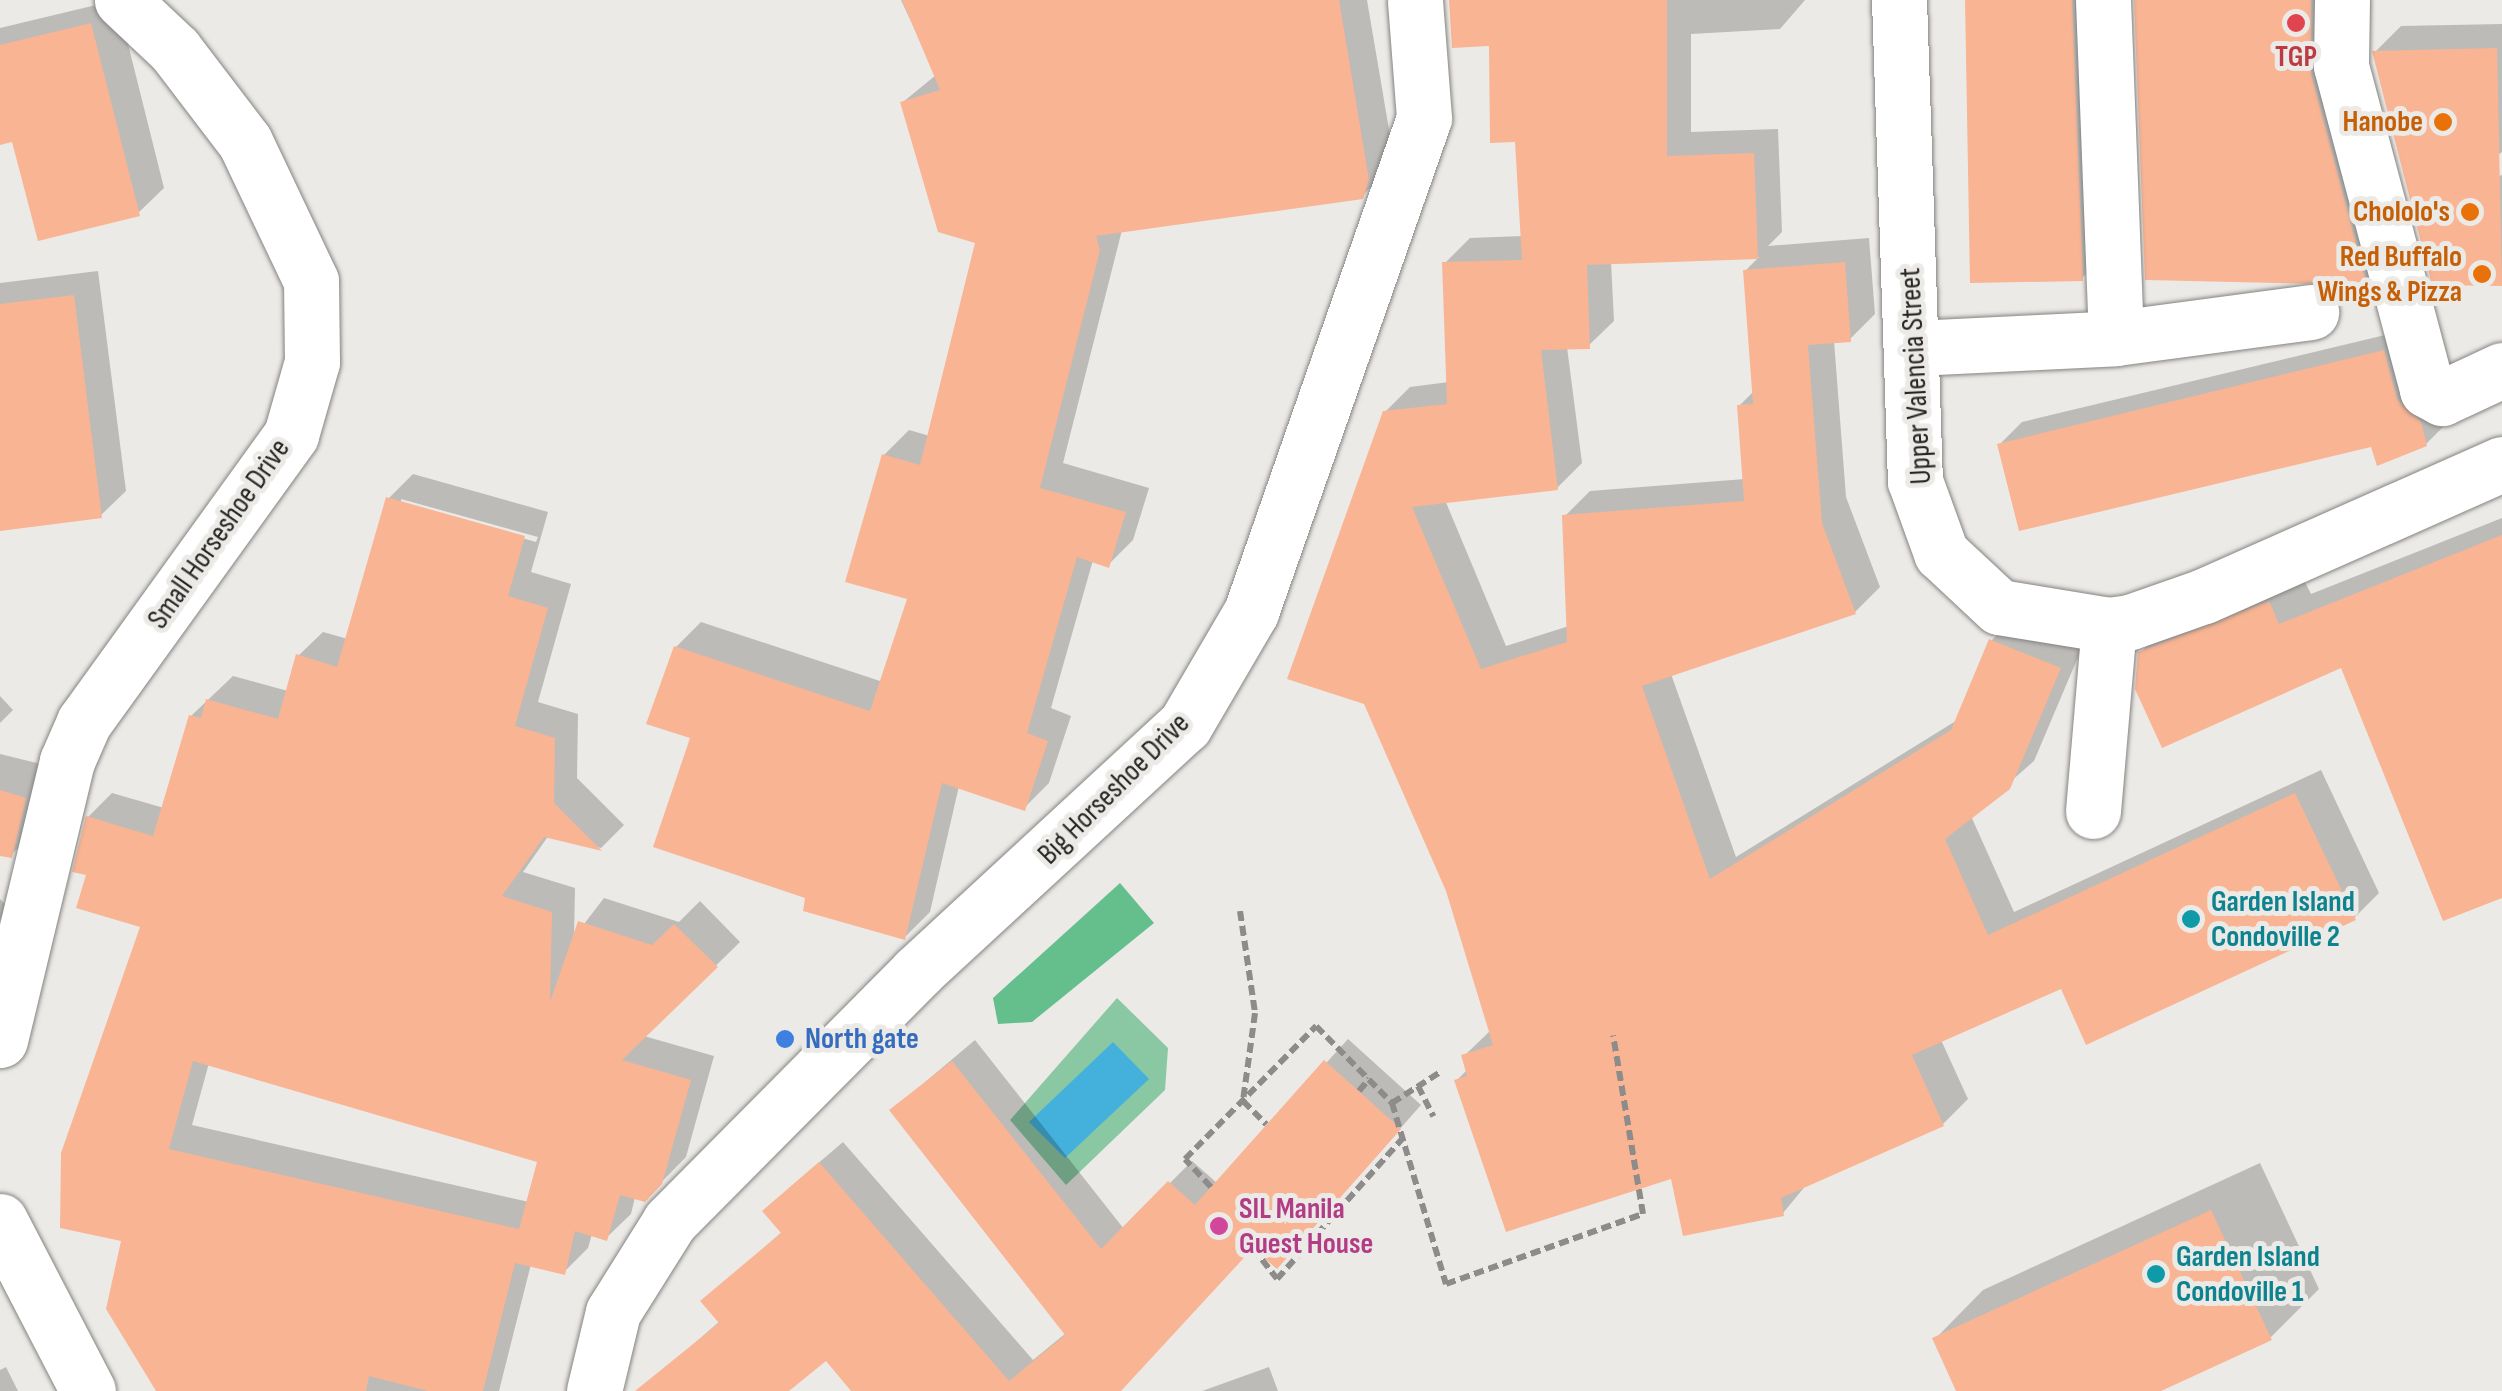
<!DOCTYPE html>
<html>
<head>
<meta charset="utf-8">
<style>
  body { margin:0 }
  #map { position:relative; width:2502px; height:1391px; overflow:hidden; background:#eceae7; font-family:"Sofia Sans Condensed",sans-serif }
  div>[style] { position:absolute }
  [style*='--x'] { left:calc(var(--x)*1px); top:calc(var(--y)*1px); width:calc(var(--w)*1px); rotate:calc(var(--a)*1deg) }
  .green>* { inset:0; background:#8ac7a3 }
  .forest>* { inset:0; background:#64bf8d }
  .water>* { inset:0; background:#44b1dc }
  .shadow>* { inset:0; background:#0003 }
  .building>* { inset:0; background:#f9b493 }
  .path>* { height:6px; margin-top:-3px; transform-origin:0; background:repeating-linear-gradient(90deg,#8d8c8a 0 10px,transparent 0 15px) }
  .roads { filter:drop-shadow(0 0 2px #858381) drop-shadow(0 0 2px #858381) }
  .minor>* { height:55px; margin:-27.5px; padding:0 27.5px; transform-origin:27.5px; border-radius:27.5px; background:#fff }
  .dots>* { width:28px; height:28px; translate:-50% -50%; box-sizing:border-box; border:5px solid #eceae7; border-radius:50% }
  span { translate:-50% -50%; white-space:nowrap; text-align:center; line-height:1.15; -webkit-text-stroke:10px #eceae7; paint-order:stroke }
  .health-label { font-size:30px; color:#be3a42; font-weight:700 }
  .food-label { font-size:30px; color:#c56008; font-weight:700 }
  .right { translate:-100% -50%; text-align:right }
  .street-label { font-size:30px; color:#272625 }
  .culture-label { font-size:30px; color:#0d838f; font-weight:700 }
  .left { translate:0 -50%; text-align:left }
  .shop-label { font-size:30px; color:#366cbe; font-weight:700 }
  .hotel-label { font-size:30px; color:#b23c85; font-weight:700 }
</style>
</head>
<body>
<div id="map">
  <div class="green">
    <div style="clip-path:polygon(1117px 998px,1168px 1048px,1165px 1090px,1066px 1185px,1010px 1120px)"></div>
  </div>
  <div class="forest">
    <div style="clip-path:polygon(1120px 883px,1154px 923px,1032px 1022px,998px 1024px,993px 998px)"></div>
  </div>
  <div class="water">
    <div style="clip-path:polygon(1113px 1042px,1149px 1079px,1065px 1158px,1029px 1122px)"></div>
  </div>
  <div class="shadow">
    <div style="clip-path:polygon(117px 0,164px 188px,138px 213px,14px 138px,0 142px,0 28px)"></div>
    <div style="clip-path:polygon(901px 0,1367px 0,1393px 153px,1387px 171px,1362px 196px,1122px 230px,1063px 463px,1149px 488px,1133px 540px,1108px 565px,1093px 560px,1051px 708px,1071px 716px,1049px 783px,1024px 808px,959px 786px,930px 912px,904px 938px,808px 896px,693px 737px,676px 647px,701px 622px,883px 682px,911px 598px,884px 455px,909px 430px,930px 436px,978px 241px,903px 102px,936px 75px)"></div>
    <div style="clip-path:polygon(evenodd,1452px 0,1805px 0,1780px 29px,1691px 34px,1691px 132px,1778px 129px,1782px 232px,1768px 246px,1869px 238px,1875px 314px,1850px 339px,1834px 341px,1846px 497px,1880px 587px,1855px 612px,1671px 674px,1736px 857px,1959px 719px,1991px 641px,2016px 616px,2084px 643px,2034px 761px,1971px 816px,2014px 912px,2321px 770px,2379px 893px,2354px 918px,2062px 986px,1941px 1040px,1968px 1099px,1943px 1124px,1807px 1184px,1783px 1213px,1673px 1176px,1457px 1080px,1468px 1069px,1464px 1056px,1491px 1030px,1385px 412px,1410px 387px,1449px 382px,1445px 263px,1470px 238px,1523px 236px,1517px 140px,1491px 44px,1452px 0,1759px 257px,1745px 271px,1754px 391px,1739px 406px,1745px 479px,1590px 491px,1565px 516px,1569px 626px,1506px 646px,1445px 500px,1557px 488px,1582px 463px,1567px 347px,1588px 346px,1614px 321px,1611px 262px,1759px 257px)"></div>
    <div style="clip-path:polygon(1967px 0,2095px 0,2105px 255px,2081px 279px)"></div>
    <div style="clip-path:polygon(2137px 0,2333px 0,2389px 259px,2366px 282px)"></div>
    <div style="clip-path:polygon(2502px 24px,2502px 152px,2450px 190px,2452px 194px,2502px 175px,2502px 284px,2434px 283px,2375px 52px,2401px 26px)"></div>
    <div style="clip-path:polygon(98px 271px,126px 491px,101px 515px,0 528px,0 283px)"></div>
    <div style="clip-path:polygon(2406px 330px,2448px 422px,2426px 444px,2000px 444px,2022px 422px)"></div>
    <div style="clip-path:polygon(evenodd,413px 474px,548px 512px,531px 572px,571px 584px,538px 702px,578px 714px,577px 778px,624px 825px,601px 848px,549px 835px,523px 872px,575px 888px,574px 937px,604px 898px,679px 922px,700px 901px,740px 942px,644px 1036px,714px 1056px,686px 1157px,645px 1199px,635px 1197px,631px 1214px,606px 1238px,592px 1234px,588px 1248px,564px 1272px,531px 1264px,499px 1391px,159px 1391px,124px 1239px,143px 925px,89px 874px,88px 817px,112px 793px,164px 808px,191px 716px,233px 676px,288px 691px,298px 656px,323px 632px,348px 639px,388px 499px,413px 474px,401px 499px,538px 537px,536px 542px,401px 504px,401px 499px,413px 474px,209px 1063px,540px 1161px,529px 1202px,192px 1125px,209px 1063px)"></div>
    <div style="clip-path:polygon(2502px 518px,2502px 895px,2342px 664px,2140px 653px,2172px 621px,2300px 572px,2311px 594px)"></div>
    <div style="clip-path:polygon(0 696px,13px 710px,0 723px)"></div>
    <div style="clip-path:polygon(0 754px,49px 766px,33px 833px,11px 855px,0 853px)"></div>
    <div style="clip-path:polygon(0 899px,11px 910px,0 920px)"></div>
    <div style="clip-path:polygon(1348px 1039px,1421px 1105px,1299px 1243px,1254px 1245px,1119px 1391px,854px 1391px,826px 1358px,785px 1391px,683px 1391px,665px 1369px,720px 1321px,704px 1301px,783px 1231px,788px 1189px,843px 1142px,1033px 1360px,1066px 1333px,892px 1110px,975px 1040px,1124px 1229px,1192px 1161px,1217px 1183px)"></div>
    <div style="clip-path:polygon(2260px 1163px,2319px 1289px,2271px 1337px,2155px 1391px,1959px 1391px,1935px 1339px,1983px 1290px)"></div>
    <div style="clip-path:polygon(6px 1367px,18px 1391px,0 1391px,0 1370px)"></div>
    <div style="clip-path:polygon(1269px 1367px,1278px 1391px,1202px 1391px)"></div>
  </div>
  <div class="building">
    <div style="clip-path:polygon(902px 0,1339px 0,1369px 180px,1363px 199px,1096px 236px,1100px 250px,1040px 488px,1126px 512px,1109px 568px,1077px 557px,1027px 733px,1048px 741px,1025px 811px,942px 783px,905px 940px,803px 911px,805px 898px,653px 847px,690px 738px,646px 724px,674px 646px,870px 711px,907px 599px,845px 582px,882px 454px,920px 465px,975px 243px,938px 232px,900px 102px,940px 90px)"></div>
    <div style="clip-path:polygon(1449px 0,1667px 0,1667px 156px,1754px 153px,1758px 259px,1587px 265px,1590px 349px,1541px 350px,1558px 490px,1412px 507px,1481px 669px,1567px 642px,1562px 515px,1744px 501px,1737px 405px,1753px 404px,1743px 270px,1845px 262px,1851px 342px,1808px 345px,1822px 523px,1856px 614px,1642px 686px,1710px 879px,1951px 730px,1989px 639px,2061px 668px,2010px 789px,1945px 839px,1988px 935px,2295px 793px,2356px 920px,2086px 1045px,2061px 989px,1912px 1055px,1944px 1126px,1781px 1198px,1784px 1216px,1683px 1236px,1671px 1179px,1506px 1232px,1454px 1080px,1467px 1076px,1461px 1055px,1493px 1045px,1446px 891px,1364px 704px,1287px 679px,1383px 411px,1447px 404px,1442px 262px,1522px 260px,1515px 142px,1490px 143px,1489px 46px,1452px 48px)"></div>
    <div style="clip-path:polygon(1965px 0,2072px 0,2083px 281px,1970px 283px)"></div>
    <div style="clip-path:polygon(2134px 0,2311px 0,2311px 74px,2367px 285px,2145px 280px)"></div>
    <div style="clip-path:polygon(91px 23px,140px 216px,38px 241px,12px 142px,0 145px,0 45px)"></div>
    <div style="clip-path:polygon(2497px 48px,2502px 286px,2432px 285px,2372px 51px)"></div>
    <div style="clip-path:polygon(74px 295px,102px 518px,0 531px,0 304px)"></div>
    <div style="clip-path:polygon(2384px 350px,2397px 399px,2421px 422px,2427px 446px,2377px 466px,2371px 447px,2019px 531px,1997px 444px)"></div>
    <div style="clip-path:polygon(evenodd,386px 497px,525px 536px,508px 596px,548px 608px,515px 726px,555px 738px,554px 803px,602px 851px,544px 837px,502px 896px,552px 912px,550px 1002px,578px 921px,652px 945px,674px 924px,718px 967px,622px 1060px,691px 1080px,662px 1184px,645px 1202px,620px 1195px,607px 1241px,575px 1231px,565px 1275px,515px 1263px,483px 1391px,428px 1391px,369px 1376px,366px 1391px,156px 1391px,106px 1309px,121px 1241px,60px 1228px,61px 1153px,140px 927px,76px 908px,86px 875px,72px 872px,86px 816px,153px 836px,189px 715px,201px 718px,206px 699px,278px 719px,296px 654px,337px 667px,386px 497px,193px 1061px,537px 1162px,519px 1229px,169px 1149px,193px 1061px)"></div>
    <div style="clip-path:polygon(2502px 535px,2502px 898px,2443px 921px,2341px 668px,2162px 748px,2135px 689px,2138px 652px,2269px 601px,2279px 624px)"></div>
    <div style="clip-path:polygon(0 790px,26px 798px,12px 858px,0 856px)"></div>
    <div style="clip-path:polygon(1324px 1060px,1401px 1129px,1277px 1269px,1253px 1248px,1121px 1391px,851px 1391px,826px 1361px,789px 1391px,635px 1391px,719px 1323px,700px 1301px,781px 1233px,762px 1211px,819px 1162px,1009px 1381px,1065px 1335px,889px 1110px,952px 1061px,1101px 1249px,1168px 1181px,1195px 1205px)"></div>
    <div style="clip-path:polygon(2211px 1210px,2272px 1340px,2161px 1391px,1956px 1391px,1932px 1338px)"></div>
  </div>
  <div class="path">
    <div style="--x:1240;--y:911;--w:103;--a:81.6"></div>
    <div style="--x:1255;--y:1013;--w:89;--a:97.8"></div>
    <div style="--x:1243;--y:1101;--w:33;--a:45"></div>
    <div style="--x:1418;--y:1086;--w:34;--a:63"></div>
    <div style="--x:1359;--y:1091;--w:16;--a:-50"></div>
    <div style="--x:1392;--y:1103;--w:189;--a:73.4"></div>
    <div style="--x:1446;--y:1284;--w:209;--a:-19.6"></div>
    <div style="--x:1643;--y:1214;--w:181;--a:-99.5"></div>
    <div style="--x:1211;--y:1187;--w:38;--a:-133"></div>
    <div style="--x:1185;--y:1159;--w:187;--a:-45.4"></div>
    <div style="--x:1316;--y:1026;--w:108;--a:45.4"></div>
    <div style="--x:1392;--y:1103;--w:56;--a:-32.6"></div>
    <div style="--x:1253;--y:1248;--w:39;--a:52"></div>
    <div style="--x:1277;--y:1279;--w:192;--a:-48.2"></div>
  </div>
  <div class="roads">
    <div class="minor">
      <div style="--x:1899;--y:0;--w:481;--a:88.1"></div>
      <div style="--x:1915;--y:481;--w:77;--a:70.1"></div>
      <div style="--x:1941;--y:553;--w:79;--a:43"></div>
      <div style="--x:1999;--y:607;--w:111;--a:9.3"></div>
      <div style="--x:2109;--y:625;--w:21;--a:-8"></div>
      <div style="--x:2130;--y:622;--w:78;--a:-19.4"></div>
      <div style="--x:2204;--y:596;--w:326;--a:-23.9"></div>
      <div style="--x:2103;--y:0;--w:338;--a:87.8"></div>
      <div style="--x:2342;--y:0;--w:66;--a:90.9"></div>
      <div style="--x:2341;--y:66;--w:335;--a:75.1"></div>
      <div style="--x:2427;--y:390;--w:17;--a:28"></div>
      <div style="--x:2442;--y:398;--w:66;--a:-25"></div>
      <div style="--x:1915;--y:348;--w:201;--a:-2.8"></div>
      <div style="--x:2116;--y:338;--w:197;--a:-7.6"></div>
      <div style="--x:2093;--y:811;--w:187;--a:-85.1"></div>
      <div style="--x:0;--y:1040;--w:287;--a:-76.5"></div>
      <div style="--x:67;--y:761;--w:43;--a:-66.4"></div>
      <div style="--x:84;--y:722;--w:354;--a:-54.2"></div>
      <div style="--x:291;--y:435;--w:76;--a:-74"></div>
      <div style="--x:312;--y:362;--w:81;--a:-90.7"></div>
      <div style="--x:311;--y:281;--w:154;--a:-115.4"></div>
      <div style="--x:245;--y:142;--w:116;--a:-127.3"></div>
      <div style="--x:175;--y:50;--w:73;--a:-136.7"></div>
      <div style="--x:0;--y:1221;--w:191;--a:62.6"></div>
      <div style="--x:594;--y:1391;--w:81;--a:-76.5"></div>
      <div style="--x:613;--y:1312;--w:107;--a:-57.9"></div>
      <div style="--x:670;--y:1221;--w:351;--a:-45.2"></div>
      <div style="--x:917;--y:972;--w:364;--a:-42.7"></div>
      <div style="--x:1185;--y:725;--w:131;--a:-59.7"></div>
      <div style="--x:1251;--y:612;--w:523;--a:-70.7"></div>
      <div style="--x:1424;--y:118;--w:118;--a:-94.4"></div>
    </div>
  </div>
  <div class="dots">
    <div style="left:2296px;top:23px;background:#e0444e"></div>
    <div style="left:2443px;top:122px;background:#e8710a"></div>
    <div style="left:2470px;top:212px;background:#e8710a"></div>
    <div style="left:2482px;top:274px;background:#e8710a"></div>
    <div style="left:2191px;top:919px;background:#0f9aa8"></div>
    <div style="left:785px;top:1039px;background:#3f7fe0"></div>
    <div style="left:1219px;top:1226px;background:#d1479c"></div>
    <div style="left:2156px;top:1274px;background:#0f9aa8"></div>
  </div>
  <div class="health-label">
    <span style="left:2296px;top:57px">TGP</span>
  </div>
  <div class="food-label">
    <span class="right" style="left:2423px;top:122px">Hanobe</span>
    <span class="right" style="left:2450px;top:212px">Chololo's</span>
    <span class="right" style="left:2462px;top:274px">Red Buffalo<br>Wings &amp; Pizza</span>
  </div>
  <div class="street-label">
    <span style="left:1916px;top:376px;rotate:-93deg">Upper Valencia Street</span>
    <span style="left:219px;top:534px;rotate:-55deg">Small Horseshoe Drive</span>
    <span style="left:1114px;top:789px;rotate:-45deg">Big Horseshoe Drive</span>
  </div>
  <div class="culture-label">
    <span class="left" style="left:2211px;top:919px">Garden Island<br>Condoville 2</span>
    <span class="left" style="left:2176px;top:1274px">Garden Island<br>Condoville 1</span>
  </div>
  <div class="shop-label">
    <span class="left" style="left:805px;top:1039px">North gate</span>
  </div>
  <div class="hotel-label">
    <span class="left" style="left:1239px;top:1226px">SIL Manila<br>Guest House</span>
  </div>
</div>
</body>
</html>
